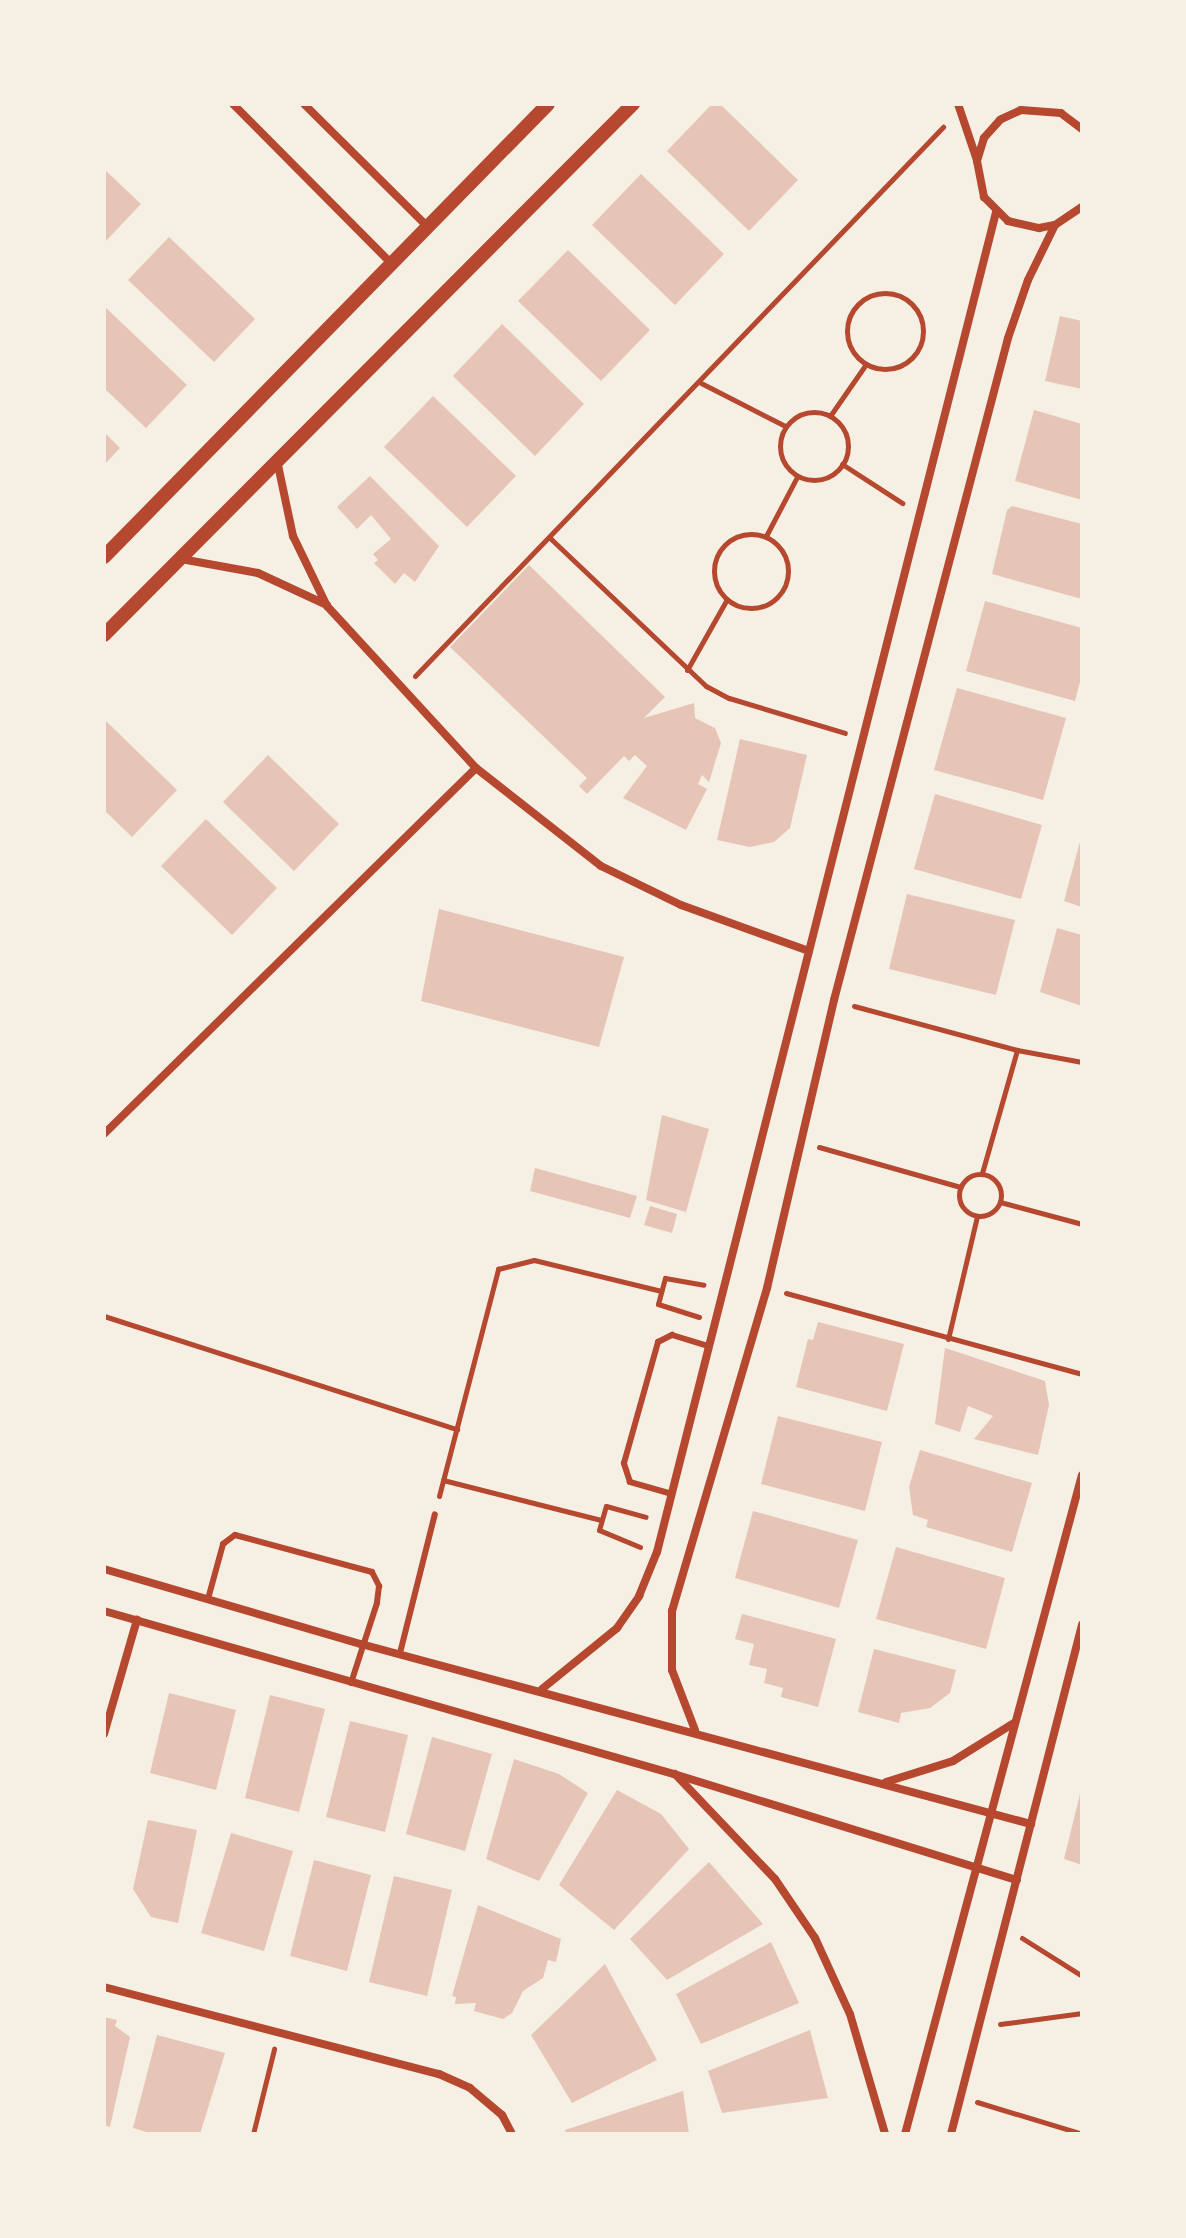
<!DOCTYPE html>
<html>
<head>
<meta charset="utf-8">
<style>
  body { margin:0 }
  #map { position:relative; width:1186px; height:2238px; overflow:hidden; background:#f6efe4; font-family:Quicksand,sans-serif }
  div>[style] { position:absolute }
  [style*='--x'] { left:calc(var(--x)*1px); top:calc(var(--y)*1px); width:calc(var(--w)*1px); rotate:calc(var(--a)*1deg) }
  .building>* { inset:0; background:#e6c5b7 }
  .path>* { height:5px; margin:-2.5px; padding:0 2.5px; transform-origin:2.5px; border-radius:2.5px; background:#b5482f }
  .path>.ring { margin:-2.5px; padding:0; box-sizing:content-box; background:none; border:5px solid #b5482f; border-radius:50% }
  .service>* { height:6px; margin:-3px; padding:0 3px; transform-origin:3px; border-radius:3px; background:#b5482f }
  .minor>* { height:8px; margin:-4px; padding:0 4px; transform-origin:4px; border-radius:4px; background:#b5482f }
  .tertiary>* { height:14px; margin:-7px; padding:0 7px; transform-origin:7px; border-radius:7px; background:#b5482f }
  span { translate:-50% -50%; white-space:nowrap; text-align:center; line-height:1.15; -webkit-text-stroke:6px #f6efe4; paint-order:stroke }
  .frame { position:absolute; inset:0; border:106px solid #f6efe4; pointer-events:none }
</style>
</head>
<body>
<div id="map">
  <div class="building">
    <div style="clip-path:polygon(712px 104px,720px 104px,798px 180px,749px 231px,667px 151px)"></div>
    <div style="clip-path:polygon(104px 169px,141px 204px,104px 243px)"></div>
    <div style="clip-path:polygon(641px 174px,724px 254px,675px 305px,592px 225px)"></div>
    <div style="clip-path:polygon(169px 237px,255px 319px,214px 362px,128px 280px)"></div>
    <div style="clip-path:polygon(568px 250px,650px 330px,601px 381px,518px 301px)"></div>
    <div style="clip-path:polygon(104px 306px,187px 385px,146px 428px,104px 388px)"></div>
    <div style="clip-path:polygon(1060px 316px,1082px 321px,1082px 389px,1045px 381px)"></div>
    <div style="clip-path:polygon(502px 324px,584px 404px,535px 456px,453px 376px)"></div>
    <div style="clip-path:polygon(433px 396px,516px 476px,467px 527px,384px 447px)"></div>
    <div style="clip-path:polygon(1034px 410px,1082px 424px,1082px 500px,1015px 481px)"></div>
    <div style="clip-path:polygon(104px 432px,120px 448px,104px 465px)"></div>
    <div style="clip-path:polygon(370px 476px,439px 546px,415px 582px,404px 573px,395px 584px,374px 563px,378px 560px,373px 554px,391px 539px,371px 515px,357px 529px,337px 507px)"></div>
    <div style="clip-path:polygon(1012px 506px,1082px 524px,1082px 599px,992px 574px,1007px 510px)"></div>
    <div style="clip-path:polygon(529px 565px,665px 697px,644px 718px,694px 703px,695px 718px,715px 728px,721px 743px,709px 782px,702px 775px,698px 784px,707px 789px,686px 830px,623px 798px,647px 766px,635px 755px,629px 761px,624px 756px,587px 794px,579px 786px,587px 778px,450px 647px)"></div>
    <div style="clip-path:polygon(985px 601px,1082px 628px,1082px 674px,1075px 701px,966px 671px)"></div>
    <div style="clip-path:polygon(957px 688px,1066px 718px,1043px 800px,934px 770px)"></div>
    <div style="clip-path:polygon(106px 721px,177px 790px,132px 837px,104px 810px)"></div>
    <div style="clip-path:polygon(740px 739px,807px 755px,790px 828px,774px 842px,750px 847px,717px 840px)"></div>
    <div style="clip-path:polygon(268px 755px,339px 824px,294px 871px,223px 802px)"></div>
    <div style="clip-path:polygon(935px 794px,1042px 825px,1021px 899px,914px 869px)"></div>
    <div style="clip-path:polygon(206px 819px,277px 888px,232px 935px,161px 866px)"></div>
    <div style="clip-path:polygon(1081px 838px,1082px 838px,1082px 907px,1064px 901px)"></div>
    <div style="clip-path:polygon(907px 894px,1015px 920px,996px 995px,889px 969px)"></div>
    <div style="clip-path:polygon(439px 909px,624px 957px,599px 1047px,421px 1001px)"></div>
    <div style="clip-path:polygon(1057px 928px,1082px 935px,1082px 1006px,1040px 992px)"></div>
    <div style="clip-path:polygon(662px 1115px,709px 1129px,686px 1212px,646px 1200px)"></div>
    <div style="clip-path:polygon(535px 1168px,637px 1196px,630px 1218px,530px 1191px)"></div>
    <div style="clip-path:polygon(650px 1206px,677px 1214px,672px 1233px,644px 1225px)"></div>
    <div style="clip-path:polygon(818px 1322px,904px 1344px,887px 1411px,796px 1387px,808px 1339px,813px 1340px)"></div>
    <div style="clip-path:polygon(945px 1348px,1045px 1381px,1049px 1405px,1038px 1455px,974px 1439px,993px 1416px,968px 1406px,960px 1432px,935px 1424px)"></div>
    <div style="clip-path:polygon(778px 1416px,882px 1442px,865px 1511px,761px 1484px)"></div>
    <div style="clip-path:polygon(920px 1450px,1032px 1483px,1012px 1552px,926px 1527px,928px 1520px,913px 1515px,909px 1487px)"></div>
    <div style="clip-path:polygon(753px 1511px,858px 1540px,839px 1608px,735px 1578px)"></div>
    <div style="clip-path:polygon(896px 1547px,1005px 1578px,986px 1649px,876px 1619px)"></div>
    <div style="clip-path:polygon(742px 1614px,836px 1639px,818px 1707px,781px 1697px,783px 1688px,764px 1683px,767px 1669px,749px 1665px,754px 1644px,735px 1639px)"></div>
    <div style="clip-path:polygon(874px 1649px,956px 1670px,950px 1693px,930px 1708px,901px 1713px,899px 1723px,858px 1712px)"></div>
    <div style="clip-path:polygon(169px 1693px,236px 1710px,216px 1790px,150px 1773px)"></div>
    <div style="clip-path:polygon(270px 1695px,325px 1709px,299px 1812px,245px 1798px)"></div>
    <div style="clip-path:polygon(350px 1721px,408px 1735px,385px 1832px,326px 1817px)"></div>
    <div style="clip-path:polygon(432px 1737px,492px 1754px,465px 1851px,406px 1834px)"></div>
    <div style="clip-path:polygon(514px 1759px,559px 1774px,588px 1793px,539px 1881px,486px 1859px)"></div>
    <div style="clip-path:polygon(617px 1790px,661px 1814px,689px 1849px,614px 1930px,559px 1885px)"></div>
    <div style="clip-path:polygon(1081px 1790px,1082px 1790px,1082px 1865px,1064px 1859px)"></div>
    <div style="clip-path:polygon(148px 1820px,197px 1830px,178px 1923px,151px 1917px,133px 1889px)"></div>
    <div style="clip-path:polygon(231px 1833px,293px 1851px,264px 1951px,201px 1933px)"></div>
    <div style="clip-path:polygon(314px 1860px,371px 1875px,347px 1971px,290px 1956px)"></div>
    <div style="clip-path:polygon(709px 1862px,763px 1924px,667px 1980px,630px 1939px)"></div>
    <div style="clip-path:polygon(394px 1876px,452px 1890px,427px 1996px,369px 1982px)"></div>
    <div style="clip-path:polygon(478px 1905px,561px 1939px,556px 1962px,548px 1960px,543px 1978px,523px 1991px,512px 2013px,503px 2019px,474px 2011px,476px 2003px,455px 2004px,456px 1997px,452px 1996px)"></div>
    <div style="clip-path:polygon(771px 1942px,799px 2003px,701px 2044px,676px 1994px)"></div>
    <div style="clip-path:polygon(605px 1964px,657px 2060px,572px 2103px,531px 2035px)"></div>
    <div style="clip-path:polygon(104px 2017px,117px 2020px,115px 2026px,130px 2037px,110px 2127px,104px 2125px)"></div>
    <div style="clip-path:polygon(810px 2030px,828px 2098px,722px 2113px,708px 2071px)"></div>
    <div style="clip-path:polygon(157px 2035px,225px 2053px,200px 2134px,153px 2134px,133px 2128px)"></div>
    <div style="clip-path:polygon(683px 2091px,689px 2134px,566px 2134px,565px 2130px)"></div>
  </div>
  <div class="path">
    <div class="ring" style="left:847px;top:293px;width:71px;height:71px"></div>
    <div style="--x:701;--y:383;--w:94;--a:27.1"></div>
    <div class="ring" style="left:780px;top:412px;width:63px;height:63px"></div>
    <div style="--x:830;--y:416;--w:63;--a:-55.3"></div>
    <div style="--x:842;--y:464;--w:72;--a:33"></div>
    <div class="ring" style="left:714px;top:534px;width:69px;height:69px"></div>
    <div style="--x:766;--y:536;--w:67;--a:-62.3"></div>
    <div style="--x:550;--y:538;--w:215;--a:43.5"></div>
    <div style="--x:706;--y:686;--w:26;--a:28"></div>
    <div style="--x:729;--y:698;--w:121;--a:16.8"></div>
    <div style="--x:687;--y:670;--w:81;--a:-60.6"></div>
    <div style="--x:415;--y:676;--w:762;--a:-46.12"></div>
    <div style="--x:854;--y:1006;--w:169;--a:15.1"></div>
    <div style="--x:1017;--y:1050;--w:66;--a:10.5"></div>
    <div style="--x:819;--y:1147;--w:147;--a:15.8"></div>
    <div style="--x:982;--y:1173;--w:128;--a:-74.1"></div>
    <div class="ring" style="left:959px;top:1174px;width:37px;height:37px"></div>
    <div style="--x:1000;--y:1202;--w:85;--a:15"></div>
    <div style="--x:786;--y:1293;--w:307;--a:15.3"></div>
    <div style="--x:104;--y:1316;--w:371;--a:17.8"></div>
    <div style="--x:699;--y:1317;--w:43;--a:-162.4"></div>
    <div style="--x:658;--y:1304;--w:27;--a:-75"></div>
    <div style="--x:665;--y:1278;--w:39;--a:10"></div>
    <div style="--x:948;--y:1339;--w:126;--a:-76.7"></div>
    <div style="--x:443;--y:1480;--w:163;--a:14.2"></div>
    <div style="--x:439;--y:1496;--w:235;--a:-75.4"></div>
    <div style="--x:498;--y:1269;--w:37;--a:-14"></div>
    <div style="--x:534;--y:1260;--w:131;--a:13.7"></div>
    <div style="--x:640;--y:1547;--w:44;--a:-157.5"></div>
    <div style="--x:599;--y:1530;--w:25;--a:-74"></div>
    <div style="--x:606;--y:1506;--w:41;--a:15.4"></div>
    <div style="--x:1022;--y:1938;--w:71;--a:32.3"></div>
    <div style="--x:1000;--y:2024;--w:83;--a:-7.6"></div>
    <div style="--x:977;--y:2102;--w:110;--a:16.9"></div>
    <div style="--x:253;--y:2134;--w:88;--a:-76.1"></div>
  </div>
  <div class="service">
    <div style="--x:672;--y:1494;--w:44;--a:-164.1"></div>
    <div style="--x:630;--y:1482;--w:20;--a:-108"></div>
    <div style="--x:624;--y:1463;--w:126;--a:-74.3"></div>
    <div style="--x:658;--y:1342;--w:16;--a:-27"></div>
    <div style="--x:672;--y:1335;--w:39;--a:17"></div>
    <div style="--x:208;--y:1599;--w:57;--a:-74.7"></div>
    <div style="--x:223;--y:1544;--w:15;--a:-37"></div>
    <div style="--x:235;--y:1535;--w:142;--a:15.1"></div>
    <div style="--x:372;--y:1572;--w:16;--a:63"></div>
    <div style="--x:379;--y:1586;--w:17;--a:97"></div>
    <div style="--x:377;--y:1603;--w:84;--a:108"></div>
    <div style="--x:400;--y:1653;--w:143;--a:-75.9"></div>
  </div>
  <div class="minor">
    <div style="--x:233;--y:104;--w:226;--a:45.2"></div>
    <div style="--x:304;--y:104;--w:173;--a:44.8"></div>
    <div style="--x:958;--y:104;--w:59;--a:71.3"></div>
    <div style="--x:1082;--y:129;--w:26;--a:-143"></div>
    <div style="--x:1061;--y:113;--w:40;--a:-175.7"></div>
    <div style="--x:1021;--y:110;--w:23;--a:155"></div>
    <div style="--x:1000;--y:120;--w:24;--a:132"></div>
    <div style="--x:984;--y:138;--w:24;--a:107"></div>
    <div style="--x:977;--y:161;--w:37;--a:79"></div>
    <div style="--x:984;--y:197;--w:34;--a:45"></div>
    <div style="--x:1008;--y:221;--w:32;--a:13"></div>
    <div style="--x:1039;--y:228;--w:16;--a:-11"></div>
    <div style="--x:1055;--y:225;--w:32;--a:-34"></div>
    <div style="--x:278;--y:465;--w:73;--a:78.1"></div>
    <div style="--x:293;--y:536;--w:78;--a:64.1"></div>
    <div style="--x:327;--y:606;--w:220;--a:47.4"></div>
    <div style="--x:476;--y:768;--w:159;--a:38.1"></div>
    <div style="--x:601;--y:866;--w:89;--a:26"></div>
    <div style="--x:681;--y:905;--w:136;--a:19.8"></div>
    <div style="--x:181;--y:559;--w:78;--a:10.3"></div>
    <div style="--x:258;--y:573;--w:76;--a:24.9"></div>
    <div style="--x:104;--y:1134;--w:522;--a:-44.53"></div>
    <div style="--x:104;--y:1569;--w:268;--a:16.3"></div>
    <div style="--x:361;--y:1644;--w:694;--a:15.04"></div>
    <div style="--x:104;--y:1611;--w:593;--a:15.96"></div>
    <div style="--x:674;--y:1774;--w:359;--a:17.2"></div>
    <div style="--x:542;--y:1689;--w:97;--a:-39.1"></div>
    <div style="--x:617;--y:1628;--w:39;--a:-55"></div>
    <div style="--x:639;--y:1596;--w:48;--a:-67.8"></div>
    <div style="--x:657;--y:1552;--w:1382;--a:-75.8"></div>
    <div style="--x:695;--y:1730;--w:64;--a:-111"></div>
    <div style="--x:672;--y:1670;--w:59;--a:-90"></div>
    <div style="--x:672;--y:1611;--w:337;--a:-73.6"></div>
    <div style="--x:767;--y:1288;--w:296;--a:-76.9"></div>
    <div style="--x:834;--y:1000;--w:684;--a:-75.27"></div>
    <div style="--x:1008;--y:338;--w:61;--a:-71"></div>
    <div style="--x:1028;--y:280;--w:61;--a:-63.9"></div>
    <div style="--x:104;--y:1734;--w:119;--a:-73.9"></div>
    <div style="--x:675;--y:1774;--w:145;--a:46.4"></div>
    <div style="--x:775;--y:1879;--w:71;--a:55.9"></div>
    <div style="--x:815;--y:1938;--w:84;--a:65.3"></div>
    <div style="--x:850;--y:2014;--w:125;--a:73.7"></div>
    <div style="--x:886;--y:1782;--w:70;--a:-17.4"></div>
    <div style="--x:953;--y:1761;--w:72;--a:-31.9"></div>
    <div style="--x:104;--y:1987;--w:346;--a:14.6"></div>
    <div style="--x:439;--y:2074;--w:34;--a:24"></div>
    <div style="--x:470;--y:2088;--w:42;--a:40.2"></div>
    <div style="--x:502;--y:2115;--w:21;--a:62"></div>
    <div style="--x:905;--y:2134;--w:682;--a:-74.97"></div>
    <div style="--x:951;--y:2134;--w:526;--a:-75.57"></div>
  </div>
  <div class="tertiary">
    <div style="--x:104;--y:557;--w:634;--a:-45.57"></div>
    <div style="--x:104;--y:635;--w:750;--a:-45.11"></div>
  </div>
  <div class="frame"></div>
</div>
</body>
</html>
